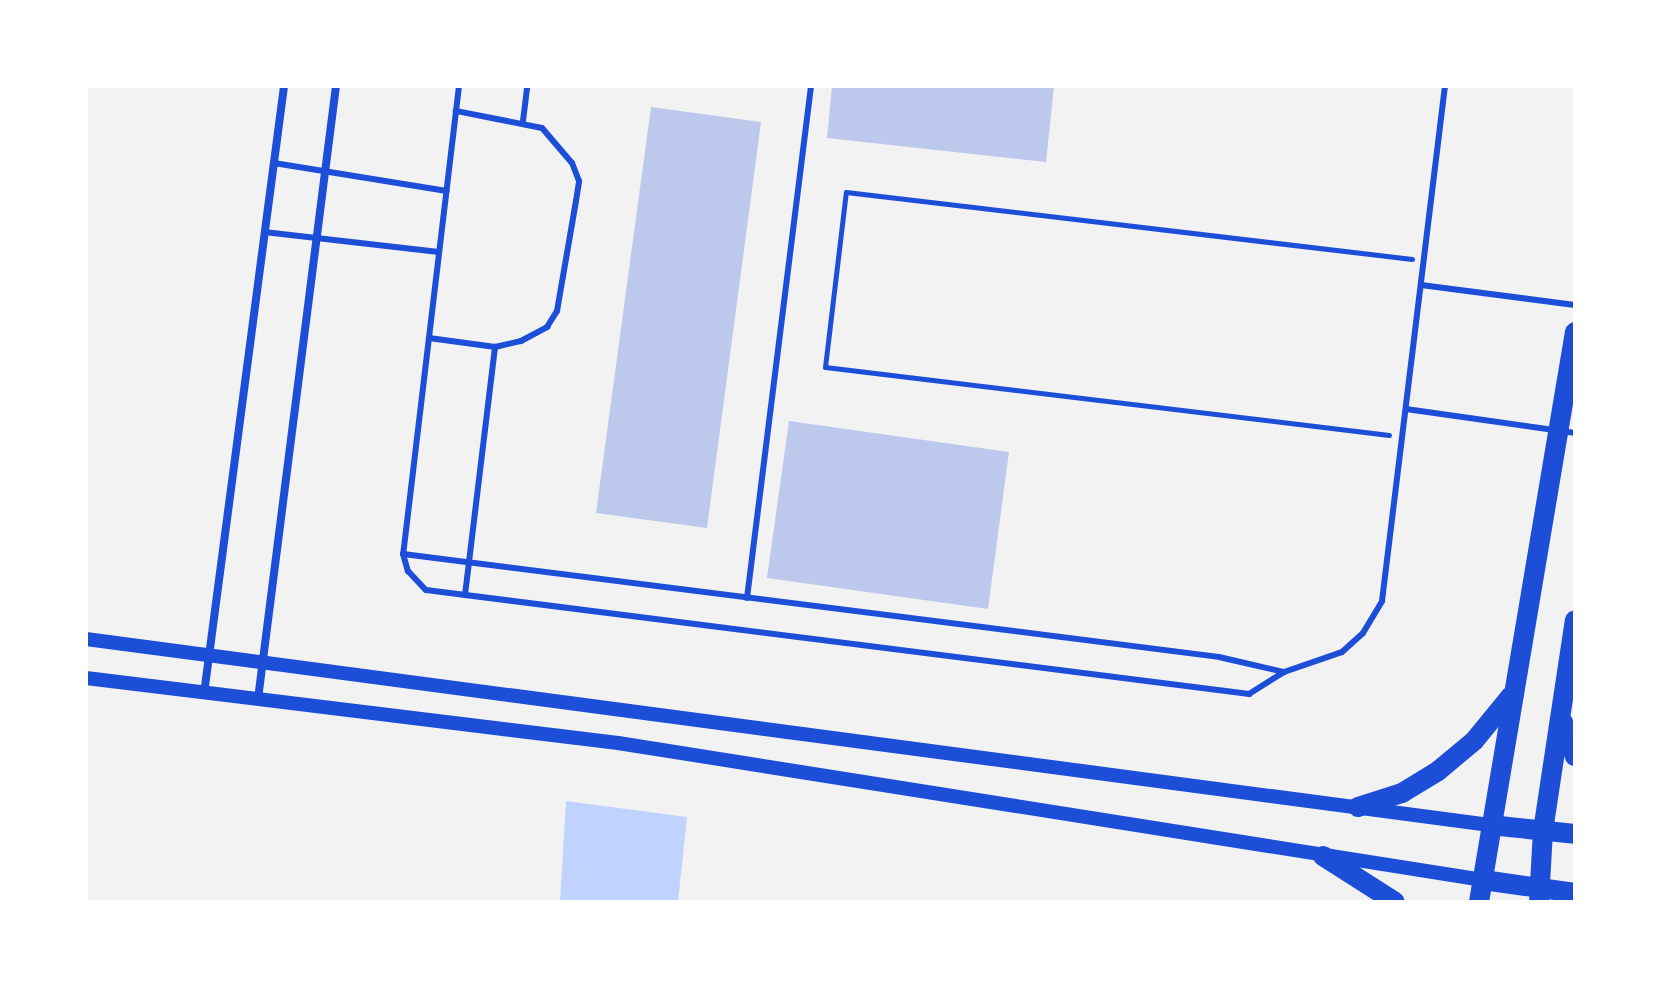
<!DOCTYPE html>
<html>
<head>
<meta charset="utf-8">
<style>
  body { margin:0 }
  #map { position:relative; width:1661px; height:988px; overflow:hidden; background:#f2f2f2; font-family:Manrope,sans-serif }
  div>[style] { position:absolute }
  [style*='--x'] { left:calc(var(--x)*1px); top:calc(var(--y)*1px); width:calc(var(--w)*1px); rotate:calc(var(--a)*1deg) }
  .water>* { inset:0; background:#bfd3fe }
  .building>* { inset:0; background:#bdc9ec }
  .path>* { height:5px; margin:-2.5px; padding:0 2.5px; transform-origin:2.5px; border-radius:2.5px; background:#1d4ed8 }
  .service>* { height:6px; margin:-3px; padding:0 3px; transform-origin:3px; border-radius:3px; background:#1d4ed8 }
  .minor>* { height:8px; margin:-4px; padding:0 4px; transform-origin:4px; border-radius:4px; background:#1d4ed8 }
  .tertiary>* { height:14px; margin:-7px; padding:0 7px; transform-origin:7px; border-radius:7px; background:#1d4ed8 }
  .primary>* { height:20px; margin:-10px; padding:0 10px; transform-origin:10px; border-radius:10px; background:#1d4ed8 }
  span { translate:-50% -50%; white-space:nowrap; text-align:center; line-height:1.15; -webkit-text-stroke:6px #fff; paint-order:stroke }
  .frame { position:absolute; inset:0; border:88px solid #fff; pointer-events:none }
</style>
</head>
<body>
<div id="map">
  <div class="water">
    <div style="clip-path:polygon(566px 801px,687px 817px,678px 902px,560px 902px)"></div>
  </div>
  <div class="building">
    <div style="clip-path:polygon(832px 86px,1054px 86px,1046px 162px,827px 138px)"></div>
    <div style="clip-path:polygon(651px 107px,761px 122px,707px 528px,596px 513px)"></div>
    <div style="clip-path:polygon(789px 421px,1009px 452px,988px 609px,767px 578px)"></div>
  </div>
  <div class="path">
    <div style="--x:1389;--y:435;--w:568;--a:-173.13"></div>
    <div style="--x:825;--y:367;--w:176;--a:-83.2"></div>
    <div style="--x:846;--y:192;--w:570;--a:6.75"></div>
  </div>
  <div class="service">
    <div style="--x:459;--y:86;--w:471;--a:96.8"></div>
    <div style="--x:403;--y:554;--w:18;--a:74"></div>
    <div style="--x:408;--y:571;--w:26;--a:47"></div>
    <div style="--x:426;--y:590;--w:830;--a:7.2"></div>
    <div style="--x:1249;--y:694;--w:41;--a:-32.2"></div>
    <div style="--x:1284;--y:672;--w:61;--a:-19"></div>
    <div style="--x:1342;--y:652;--w:28;--a:-42"></div>
    <div style="--x:1363;--y:633;--w:37;--a:-59"></div>
    <div style="--x:1382;--y:601;--w:519;--a:-83.03"></div>
    <div style="--x:523;--y:121;--w:35;--a:-83"></div>
    <div style="--x:274;--y:163;--w:175;--a:9.2"></div>
    <div style="--x:264;--y:232;--w:176;--a:6.5"></div>
    <div style="--x:1421;--y:285;--w:155;--a:7.4"></div>
    <div style="--x:429;--y:338;--w:67;--a:7.8"></div>
    <div style="--x:495;--y:347;--w:27;--a:-13"></div>
    <div style="--x:521;--y:341;--w:30;--a:-28"></div>
    <div style="--x:547;--y:327;--w:19;--a:-58"></div>
    <div style="--x:557;--y:311;--w:112;--a:-80.2"></div>
    <div style="--x:576;--y:201;--w:20;--a:-81"></div>
    <div style="--x:579;--y:181;--w:19;--a:-111"></div>
    <div style="--x:572;--y:163;--w:46;--a:-130.6"></div>
    <div style="--x:542;--y:128;--w:88;--a:-168.8"></div>
    <div style="--x:1406;--y:409;--w:171;--a:8.1"></div>
    <div style="--x:403;--y:554;--w:822;--a:7.19"></div>
    <div style="--x:1219;--y:657;--w:67;--a:13"></div>
    <div style="--x:465;--y:595;--w:250;--a:-83.1"></div>
    <div style="--x:747;--y:598;--w:516;--a:-82.87"></div>
  </div>
  <div class="minor">
    <div style="--x:204;--y:694;--w:613;--a:-82.5"></div>
    <div style="--x:258;--y:699;--w:618;--a:-82.75"></div>
  </div>
  <div class="tertiary">
    <div style="--x:86;--y:639;--w:1416;--a:7.55"></div>
    <div style="--x:86;--y:678;--w:536;--a:6.97"></div>
    <div style="--x:618;--y:743;--w:876;--a:9"></div>
  </div>
  <div class="primary">
    <div style="--x:1563;--y:722;--w:36;--a:71"></div>
    <div style="--x:1358;--y:807;--w:46;--a:-17.7"></div>
    <div style="--x:1402;--y:793;--w:42;--a:-31.4"></div>
    <div style="--x:1438;--y:771;--w:47;--a:-39.8"></div>
    <div style="--x:1474;--y:741;--w:58;--a:-50.6"></div>
    <div style="--x:1490;--y:825;--w:85;--a:6"></div>
    <div style="--x:1323;--y:856;--w:85;--a:32.6"></div>
    <div style="--x:1483;--y:880;--w:93;--a:8"></div>
    <div style="--x:1479;--y:902;--w:578;--a:-80.44"></div>
    <div style="--x:1539;--y:902;--w:71;--a:-86.8"></div>
    <div style="--x:1543;--y:831;--w:213;--a:-81.4"></div>
  </div>
  <div class="frame"></div>
</div>
</body>
</html>
